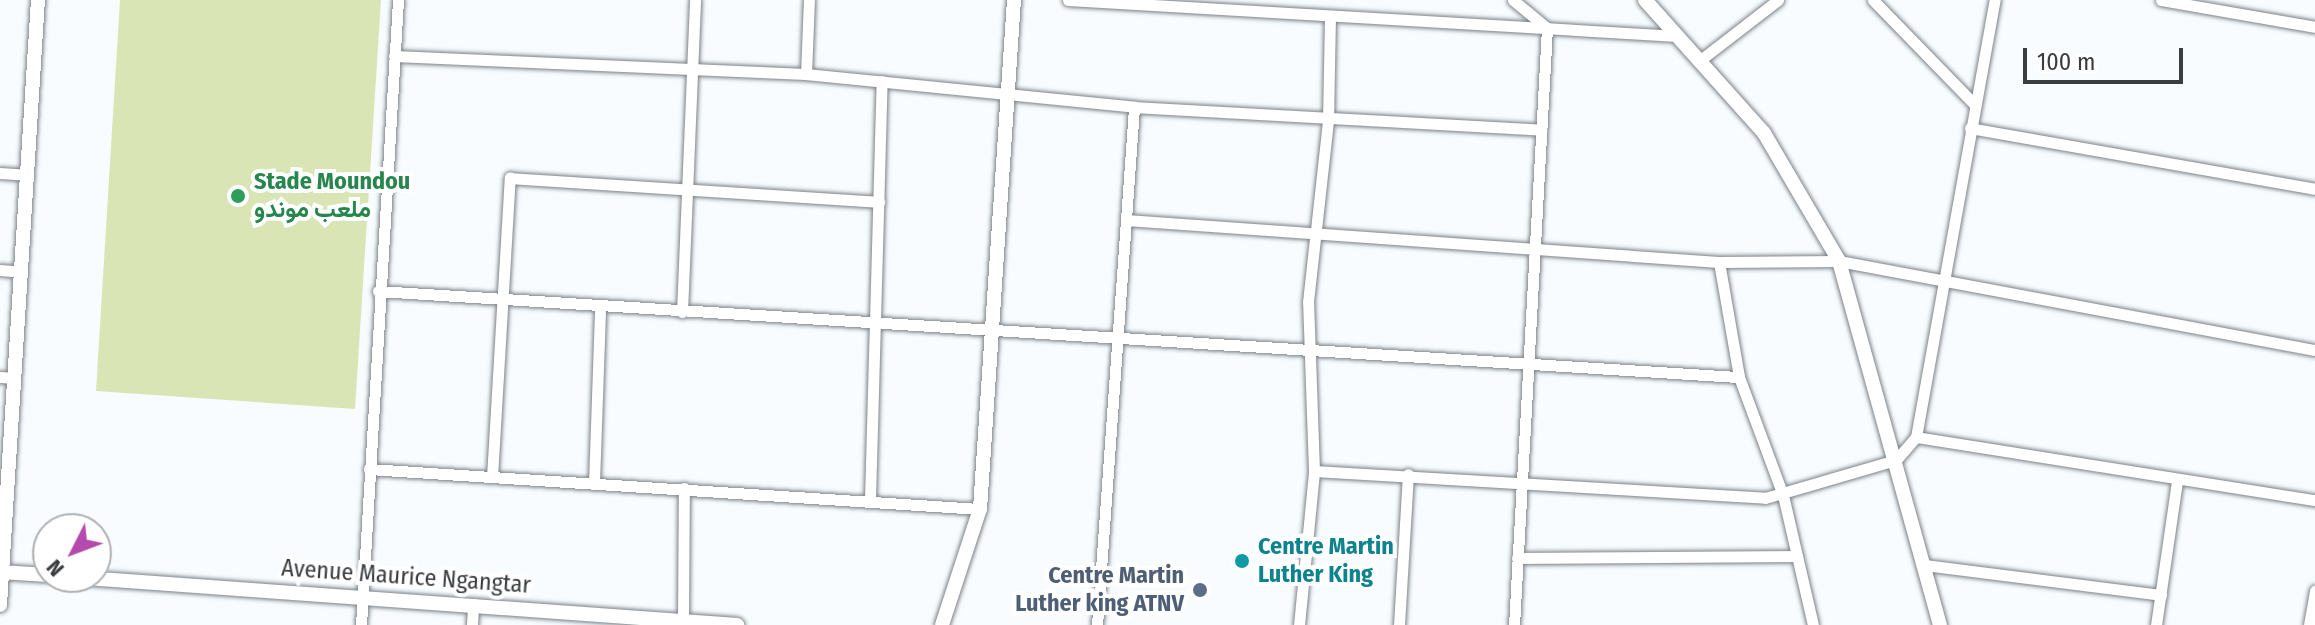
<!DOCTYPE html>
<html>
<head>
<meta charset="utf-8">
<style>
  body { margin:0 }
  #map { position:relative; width:2315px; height:625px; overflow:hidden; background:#f8fcff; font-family:"Fira Sans Condensed",Vazirmatn,sans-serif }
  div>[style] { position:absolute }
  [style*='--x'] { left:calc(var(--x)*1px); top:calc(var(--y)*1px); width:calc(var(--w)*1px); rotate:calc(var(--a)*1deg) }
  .green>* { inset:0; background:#d9e5b4 }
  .roads { filter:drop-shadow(0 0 2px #7d8287) drop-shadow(0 0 2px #7d8287) }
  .minor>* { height:11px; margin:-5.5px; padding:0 5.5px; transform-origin:5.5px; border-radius:5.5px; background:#fff }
  .tertiary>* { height:14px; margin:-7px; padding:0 7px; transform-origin:7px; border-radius:7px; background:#fff }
  .dots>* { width:22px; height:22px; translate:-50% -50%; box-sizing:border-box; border:4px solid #fff; border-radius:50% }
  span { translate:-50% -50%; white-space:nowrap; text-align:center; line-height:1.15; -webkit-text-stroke:8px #fff; paint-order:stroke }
  .leisure-label { font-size:24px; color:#27864d; font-weight:700 }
  .left { translate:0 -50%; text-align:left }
  .culture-label { font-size:24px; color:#0d838f; font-weight:700 }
  .service-label { font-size:24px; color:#4e5e75; font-weight:700 }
  .right { translate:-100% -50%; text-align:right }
  .street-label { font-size:24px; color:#3a3c3f }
  .north { position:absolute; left:32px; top:513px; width:80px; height:80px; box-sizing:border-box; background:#fff; border:2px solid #b0b1b2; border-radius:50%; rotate:228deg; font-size:22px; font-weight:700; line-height:32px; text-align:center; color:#3a3c3f }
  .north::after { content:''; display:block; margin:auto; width:28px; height:36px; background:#b44aab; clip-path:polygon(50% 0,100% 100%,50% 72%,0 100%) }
  .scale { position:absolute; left:2023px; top:48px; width:160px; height:36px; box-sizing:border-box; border:4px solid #3a3c3f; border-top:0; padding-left:10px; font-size:24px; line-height:28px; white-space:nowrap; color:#3a3c3f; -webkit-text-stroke:6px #fff; paint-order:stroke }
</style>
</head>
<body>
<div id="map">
  <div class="green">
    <div style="clip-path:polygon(120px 0,381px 0,355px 409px,96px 391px)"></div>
  </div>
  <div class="roads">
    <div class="minor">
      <div style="--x:1068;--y:0;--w:610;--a:3.38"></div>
      <div style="--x:1513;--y:0;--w:44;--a:39.5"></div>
      <div style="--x:1547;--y:28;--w:598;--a:93.16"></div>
      <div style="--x:1873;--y:0;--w:146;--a:45.8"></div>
      <div style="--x:2161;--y:0;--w:156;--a:9.9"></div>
      <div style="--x:394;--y:56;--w:412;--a:2.5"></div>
      <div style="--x:806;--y:74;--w:330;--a:5.7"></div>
      <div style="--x:1134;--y:107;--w:408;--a:3.2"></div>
      <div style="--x:1699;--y:61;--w:100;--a:-37.7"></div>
      <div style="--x:806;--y:74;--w:74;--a:-87.7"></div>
      <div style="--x:1970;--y:128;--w:350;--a:10"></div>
      <div style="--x:0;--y:173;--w:26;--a:4"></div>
      <div style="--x:1126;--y:220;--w:594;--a:4.05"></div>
      <div style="--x:1719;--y:262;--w:120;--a:-0.5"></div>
      <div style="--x:1839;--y:261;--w:484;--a:10.6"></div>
      <div style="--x:1719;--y:262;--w:117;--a:80.1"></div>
      <div style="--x:1739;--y:377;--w:126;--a:69.6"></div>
      <div style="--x:1783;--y:495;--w:133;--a:77"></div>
      <div style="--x:0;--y:270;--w:21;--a:5"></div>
      <div style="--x:378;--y:291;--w:1364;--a:3.62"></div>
      <div style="--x:682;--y:312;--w:312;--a:-87.6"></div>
      <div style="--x:0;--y:377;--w:15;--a:4"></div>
      <div style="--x:1916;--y:437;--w:404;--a:9"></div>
      <div style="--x:369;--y:469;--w:612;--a:3.75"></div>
      <div style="--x:1314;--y:471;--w:452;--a:3.4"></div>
      <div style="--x:1765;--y:498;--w:136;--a:-16.2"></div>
      <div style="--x:1896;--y:460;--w:30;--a:-49"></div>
      <div style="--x:1916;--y:437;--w:444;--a:-79.8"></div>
      <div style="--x:492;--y:477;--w:300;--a:-86.6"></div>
      <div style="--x:510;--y:178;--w:370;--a:3.7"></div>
      <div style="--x:594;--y:483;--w:175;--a:-88"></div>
      <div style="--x:870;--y:499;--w:418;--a:-88.4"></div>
      <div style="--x:1517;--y:558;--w:278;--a:-0.4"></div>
      <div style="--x:1924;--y:565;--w:239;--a:7.2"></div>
      <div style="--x:683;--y:616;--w:128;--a:-89.6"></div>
      <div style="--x:361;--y:625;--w:626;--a:-86.61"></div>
      <div style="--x:472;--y:625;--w:21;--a:-87"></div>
      <div style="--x:1097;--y:625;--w:519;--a:-85.91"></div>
      <div style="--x:1299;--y:625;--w:155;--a:-84.4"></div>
      <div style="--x:1314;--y:471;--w:169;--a:-92"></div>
      <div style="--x:1308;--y:302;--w:182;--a:-83.7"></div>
      <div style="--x:1328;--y:121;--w:102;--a:-88.9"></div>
      <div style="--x:1399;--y:625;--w:151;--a:-86.6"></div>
      <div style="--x:2156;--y:625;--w:146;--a:-81.7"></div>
      <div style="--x:2309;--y:625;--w:35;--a:-80"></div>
    </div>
    <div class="tertiary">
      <div style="--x:1645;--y:0;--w:178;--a:48.2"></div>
      <div style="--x:1764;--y:133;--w:148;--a:59.6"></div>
      <div style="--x:1839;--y:261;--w:378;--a:74.5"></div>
      <div style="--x:0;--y:572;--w:48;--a:3.6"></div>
      <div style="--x:72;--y:577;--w:667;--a:4.13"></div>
      <div style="--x:0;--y:605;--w:606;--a:-86.41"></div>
      <div style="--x:942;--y:625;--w:122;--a:-71.9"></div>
      <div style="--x:980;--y:509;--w:510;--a:-86.18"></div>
    </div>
  </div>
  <div class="dots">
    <div style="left:238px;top:196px;background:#2e9e5b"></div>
    <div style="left:1242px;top:561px;background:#0f9aa8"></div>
    <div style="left:1200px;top:590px;background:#5c6f8a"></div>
  </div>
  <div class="leisure-label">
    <span class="left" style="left:254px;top:196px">Stade Moundou<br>ملعب موندو</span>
  </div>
  <div class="culture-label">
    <span class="left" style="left:1258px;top:561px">Centre Martin<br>Luther King</span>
  </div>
  <div class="service-label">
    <span class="right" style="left:1184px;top:590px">Centre Martin<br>Luther king ATNV</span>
  </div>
  <div class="street-label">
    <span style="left:406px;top:577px;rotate:4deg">Avenue Maurice Ngangtar</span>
  </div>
  <div class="north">N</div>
  <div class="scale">100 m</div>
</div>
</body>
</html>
